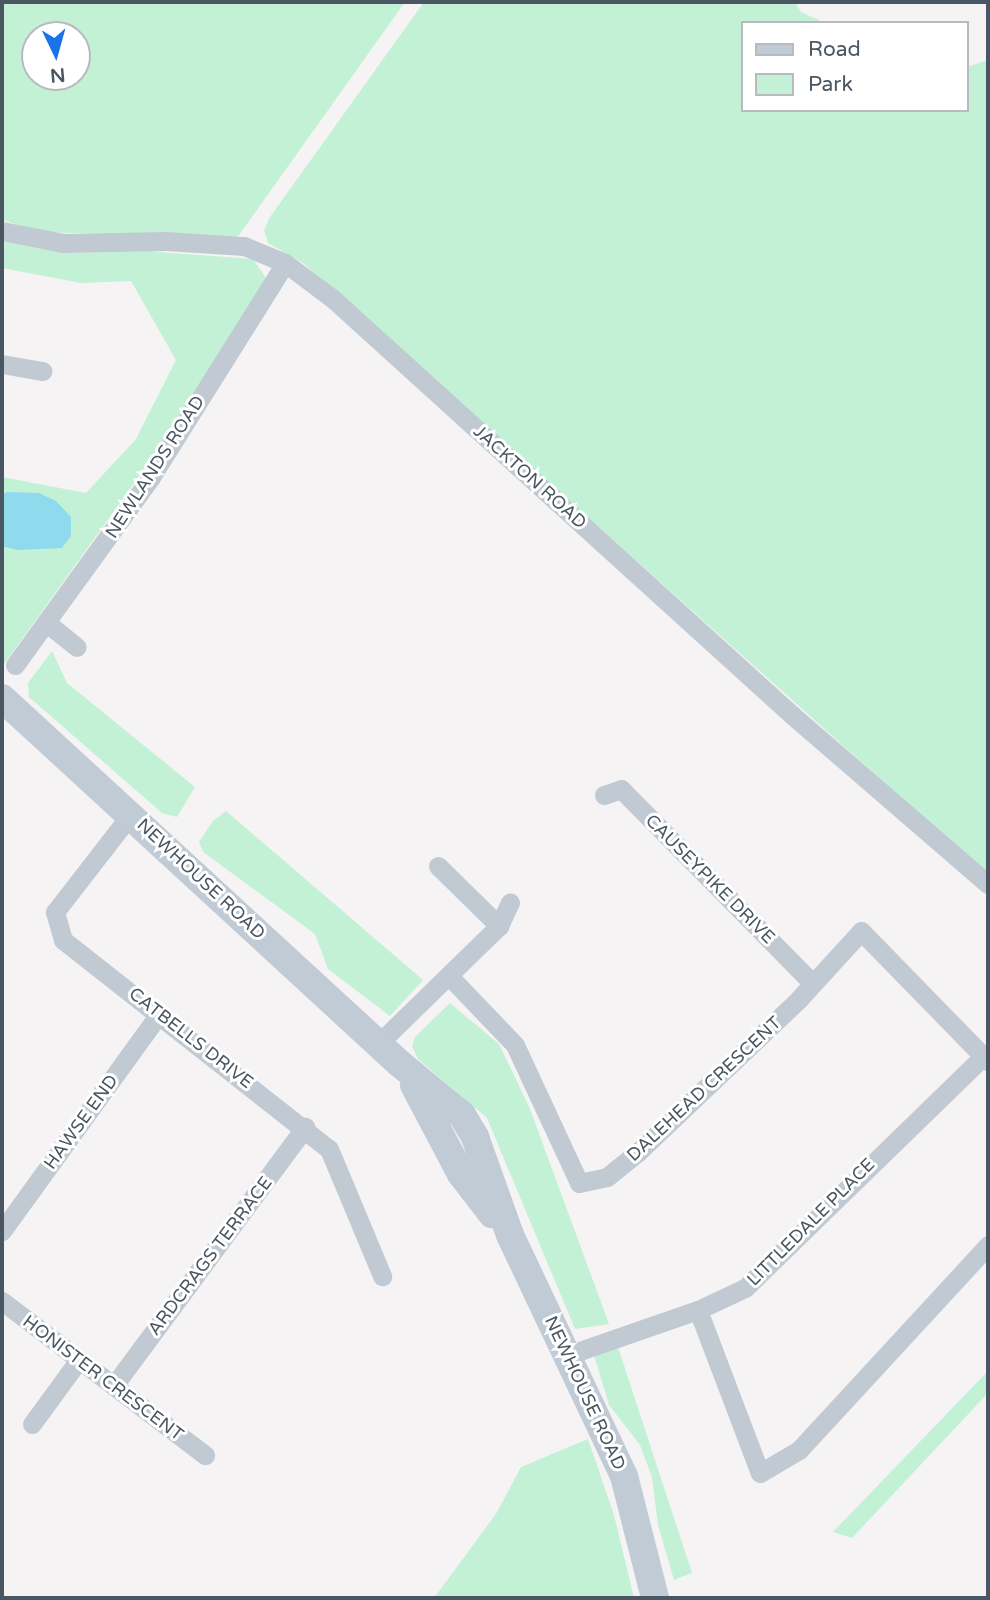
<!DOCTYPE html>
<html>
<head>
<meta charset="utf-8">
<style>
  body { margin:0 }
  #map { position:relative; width:990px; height:1600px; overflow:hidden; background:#f5f3f3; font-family:"Varela Round",sans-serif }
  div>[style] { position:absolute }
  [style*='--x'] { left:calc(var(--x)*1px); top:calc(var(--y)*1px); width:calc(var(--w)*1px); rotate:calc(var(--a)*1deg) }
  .green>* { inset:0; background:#c3f1d5 }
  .water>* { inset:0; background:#90daee }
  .street>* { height:19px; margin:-9.5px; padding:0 9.5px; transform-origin:9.5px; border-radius:9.5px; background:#c1cad2 }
  .secondary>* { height:28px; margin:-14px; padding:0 14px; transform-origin:14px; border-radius:14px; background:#c1cbd6 }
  span { translate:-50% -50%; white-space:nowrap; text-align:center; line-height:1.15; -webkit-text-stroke:6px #fff; paint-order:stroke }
  .street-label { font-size:18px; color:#4a5661 }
  .frame { position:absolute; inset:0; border:4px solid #4a5661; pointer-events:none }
  .legend { position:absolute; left:741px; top:21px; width:228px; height:91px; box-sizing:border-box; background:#fff; border:2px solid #b7bbc0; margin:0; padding:9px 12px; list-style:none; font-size:21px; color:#4a5661 }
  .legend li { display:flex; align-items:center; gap:14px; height:35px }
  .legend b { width:35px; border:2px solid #b7bbc0 }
  .north { position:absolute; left:21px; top:21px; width:70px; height:70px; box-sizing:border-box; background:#fff; border:2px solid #b7bbc0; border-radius:50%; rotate:175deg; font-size:19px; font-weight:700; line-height:28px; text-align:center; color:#4a5661 }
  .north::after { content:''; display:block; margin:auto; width:24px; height:32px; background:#1a73e8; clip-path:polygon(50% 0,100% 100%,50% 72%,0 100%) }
</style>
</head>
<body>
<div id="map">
  <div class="green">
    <div style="clip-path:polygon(evenodd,2px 2px,405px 2px,239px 235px,232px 238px,41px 232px,2px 220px,2px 2px,35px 35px,77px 35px,77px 77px,35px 77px,35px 35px)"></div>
    <div style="clip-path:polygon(424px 2px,795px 2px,801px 12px,825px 23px,743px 23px,743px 110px,967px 110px,967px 67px,988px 60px,988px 875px,303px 263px,268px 243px,264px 230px,270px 217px)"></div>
    <div style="clip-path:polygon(2px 241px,69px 253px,145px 251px,253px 259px,266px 278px,188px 408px,2px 667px,2px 477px,86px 493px,136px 439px,176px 360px,131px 281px,81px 283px,2px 268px)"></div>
    <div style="clip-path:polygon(52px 651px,67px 683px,195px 787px,177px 817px,162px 813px,29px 697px,28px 683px)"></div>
    <div style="clip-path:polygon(226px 811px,423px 980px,390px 1016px,328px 969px,315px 934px,203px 852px,199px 842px,213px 821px)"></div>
    <div style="clip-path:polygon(450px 1003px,499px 1044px,530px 1109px,609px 1324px,575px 1329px,487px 1118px,418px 1059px,412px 1046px,415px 1037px)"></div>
    <div style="clip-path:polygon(617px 1344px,692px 1573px,674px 1580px,658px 1525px,652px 1477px,640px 1445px,609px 1405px,593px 1352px)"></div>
    <div style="clip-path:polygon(988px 1371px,988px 1393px,852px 1538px,833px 1532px)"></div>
    <div style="clip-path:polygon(588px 1439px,614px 1515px,634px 1598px,434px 1598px,496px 1514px,521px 1467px)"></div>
  </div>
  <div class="water">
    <div style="clip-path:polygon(7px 492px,39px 493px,56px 501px,71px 517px,71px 536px,62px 548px,17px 550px,2px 546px,2px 495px)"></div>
  </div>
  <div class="street">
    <div style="--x:2;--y:231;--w:62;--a:11.1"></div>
    <div style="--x:63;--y:243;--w:103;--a:-1.1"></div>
    <div style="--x:166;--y:241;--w:78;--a:3.7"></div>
    <div style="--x:244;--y:246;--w:44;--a:22.5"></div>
    <div style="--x:285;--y:263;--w:59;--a:36.7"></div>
    <div style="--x:332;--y:298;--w:621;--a:42.19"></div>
    <div style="--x:792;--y:715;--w:259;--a:40.8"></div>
    <div style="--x:2;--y:364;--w:41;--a:9.9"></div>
    <div style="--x:47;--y:623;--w:38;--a:39"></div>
    <div style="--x:15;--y:665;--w:232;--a:-54.1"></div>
    <div style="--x:151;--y:477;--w:252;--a:-57.9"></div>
    <div style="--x:604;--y:795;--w:18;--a:-19"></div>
    <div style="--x:621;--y:789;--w:271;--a:45.4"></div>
    <div style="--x:131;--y:814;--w:124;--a:127.8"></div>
    <div style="--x:55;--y:912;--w:29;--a:74"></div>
    <div style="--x:63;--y:940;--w:338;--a:38.2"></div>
    <div style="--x:329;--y:1149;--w:138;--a:67.3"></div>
    <div style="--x:438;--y:866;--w:86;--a:44.5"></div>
    <div style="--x:451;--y:978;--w:93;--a:46.3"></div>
    <div style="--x:515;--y:1045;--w:152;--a:65.1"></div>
    <div style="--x:579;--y:1183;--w:29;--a:-12"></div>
    <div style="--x:607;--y:1177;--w:40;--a:-39"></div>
    <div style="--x:638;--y:1152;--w:222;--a:-43.5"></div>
    <div style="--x:799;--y:999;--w:92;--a:-47.6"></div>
    <div style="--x:861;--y:931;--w:182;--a:45.7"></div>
    <div style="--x:378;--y:1044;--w:169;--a:-44.3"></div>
    <div style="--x:499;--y:926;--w:26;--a:-65"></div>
    <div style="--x:2;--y:1231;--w:268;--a:-54.1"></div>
    <div style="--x:2;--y:1301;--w:255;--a:37.2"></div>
    <div style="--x:698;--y:1310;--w:174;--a:69.2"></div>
    <div style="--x:760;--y:1473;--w:45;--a:-30.5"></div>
    <div style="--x:799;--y:1450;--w:279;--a:-47.3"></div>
    <div style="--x:568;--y:1355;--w:138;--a:-19.1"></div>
    <div style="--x:698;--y:1310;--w:52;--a:-25.1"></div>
    <div style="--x:745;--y:1288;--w:334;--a:-44.2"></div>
    <div style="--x:115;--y:1384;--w:320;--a:-53.5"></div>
    <div style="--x:32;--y:1424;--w:78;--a:-53.9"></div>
  </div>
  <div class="secondary">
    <div style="--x:2;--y:698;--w:539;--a:42.6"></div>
    <div style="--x:399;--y:1063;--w:82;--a:39.5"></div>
    <div style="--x:462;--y:1115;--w:26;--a:59"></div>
    <div style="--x:475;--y:1137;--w:104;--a:70.3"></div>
    <div style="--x:510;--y:1235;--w:267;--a:64.7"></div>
    <div style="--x:624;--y:1476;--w:126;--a:75.7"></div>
    <div style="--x:414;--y:1085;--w:101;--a:62.2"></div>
    <div style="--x:461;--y:1174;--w:51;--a:52.2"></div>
  </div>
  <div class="street-label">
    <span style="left:155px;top:467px;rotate:-57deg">NEWLANDS ROAD</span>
    <span style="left:530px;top:477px;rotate:42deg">JACKTON ROAD</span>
    <span style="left:201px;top:879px;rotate:43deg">NEWHOUSE ROAD</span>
    <span style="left:710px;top:879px;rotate:45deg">CAUSEYPIKE DRIVE</span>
    <span style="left:191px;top:1038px;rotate:38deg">CATBELLS DRIVE</span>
    <span style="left:704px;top:1089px;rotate:-43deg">DALEHEAD CRESCENT</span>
    <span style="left:81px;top:1122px;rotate:-54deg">HAWSE END</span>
    <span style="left:811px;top:1222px;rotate:-45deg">LITTLEDALE PLACE</span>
    <span style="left:210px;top:1256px;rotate:-53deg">ARDCRAGS TERRACE</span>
    <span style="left:103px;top:1378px;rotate:37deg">HONISTER CRESCENT</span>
    <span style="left:585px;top:1393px;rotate:65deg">NEWHOUSE ROAD</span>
  </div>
  <div class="frame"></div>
  <ul class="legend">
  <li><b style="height:9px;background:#c1cbd6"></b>Road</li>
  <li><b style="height:19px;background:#c3f1d5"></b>Park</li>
  </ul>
  <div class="north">N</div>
</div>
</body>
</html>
